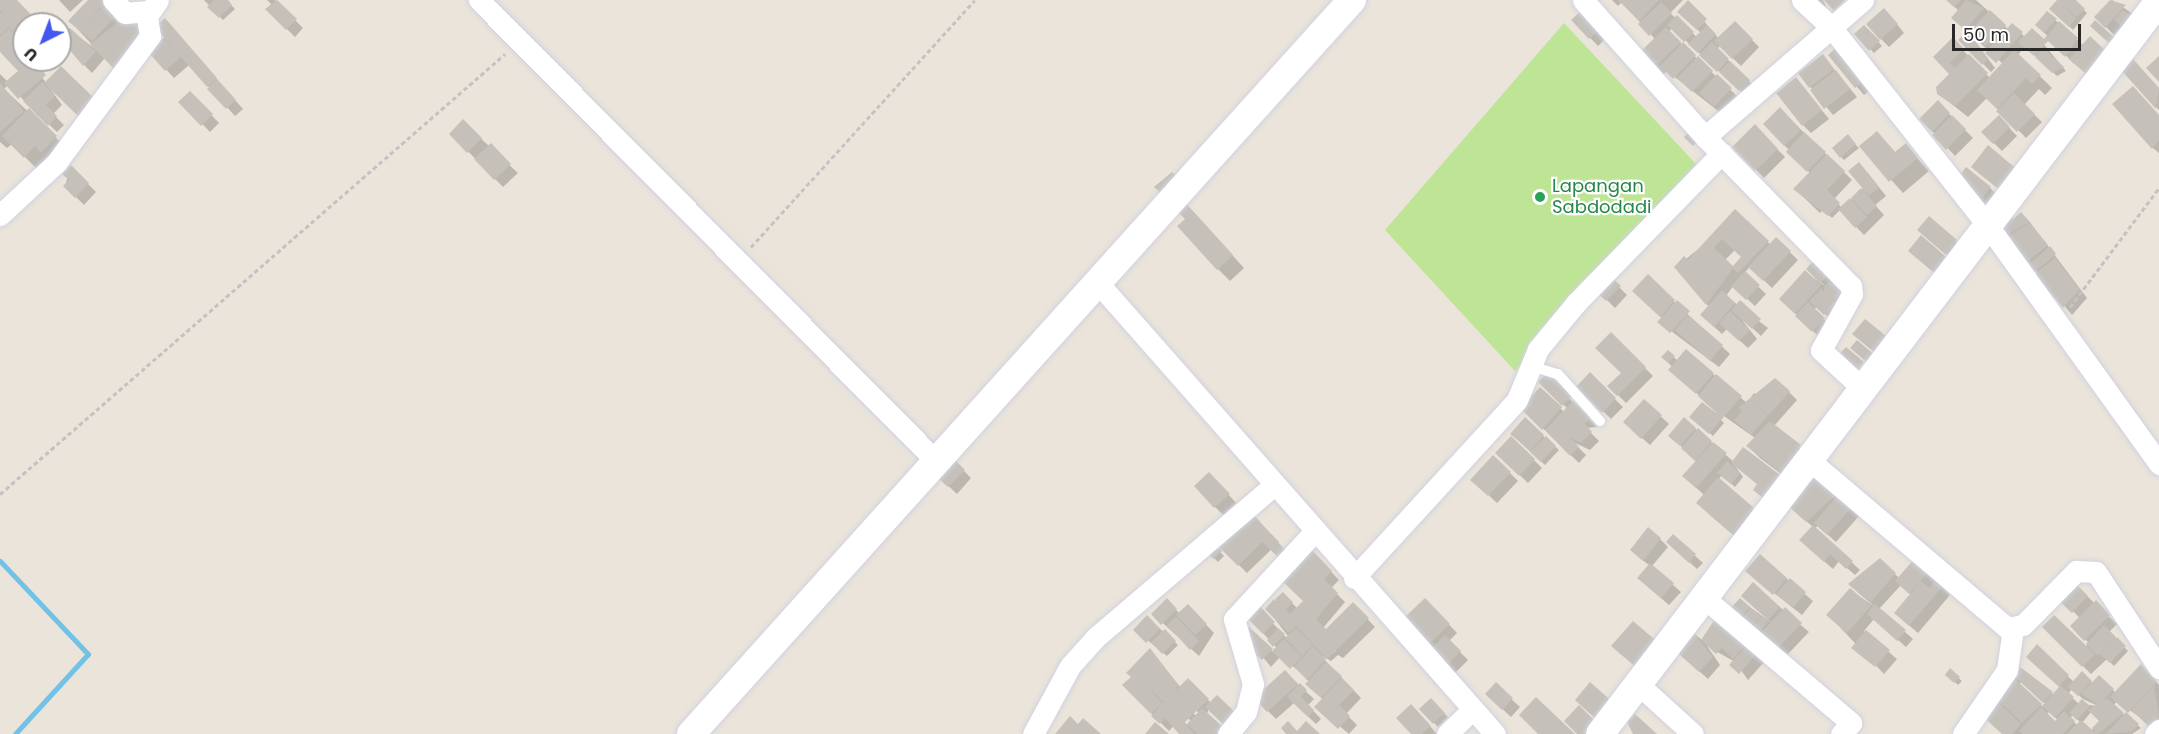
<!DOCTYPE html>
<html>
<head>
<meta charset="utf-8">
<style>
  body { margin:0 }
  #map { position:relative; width:2159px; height:734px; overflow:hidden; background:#eae4da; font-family:Poppins,sans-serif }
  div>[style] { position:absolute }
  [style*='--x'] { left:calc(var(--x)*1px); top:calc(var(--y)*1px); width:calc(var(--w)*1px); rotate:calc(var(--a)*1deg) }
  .pitch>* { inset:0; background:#bee595 }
  .shadow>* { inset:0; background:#0003 }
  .stream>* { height:5px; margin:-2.5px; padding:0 2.5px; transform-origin:2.5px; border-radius:2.5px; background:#72c1e7 }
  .building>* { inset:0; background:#c5c1ba }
  .round { border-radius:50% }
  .path>* { height:3px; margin-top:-1.5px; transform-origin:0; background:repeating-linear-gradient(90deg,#c3c3c3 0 4.5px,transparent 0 7.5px) }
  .roads { filter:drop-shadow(0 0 2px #d0d2e0) drop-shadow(0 0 2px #d0d2e0) }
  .lane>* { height:10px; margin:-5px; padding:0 5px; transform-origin:5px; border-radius:5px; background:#fff }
  .street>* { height:21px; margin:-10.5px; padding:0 10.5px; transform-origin:10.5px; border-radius:10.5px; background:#fff }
  .secondary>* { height:28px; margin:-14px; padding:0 14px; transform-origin:14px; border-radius:14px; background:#fff }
  .dots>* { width:16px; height:16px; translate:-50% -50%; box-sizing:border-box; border:3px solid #fff; border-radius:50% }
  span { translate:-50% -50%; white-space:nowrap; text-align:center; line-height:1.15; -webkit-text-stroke:4.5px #fff; paint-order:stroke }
  .leisure-label { font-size:18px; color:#27864d }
  .left { translate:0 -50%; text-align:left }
  .north { position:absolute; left:12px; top:12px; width:60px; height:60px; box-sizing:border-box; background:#fff; border:2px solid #a9a9a9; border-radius:50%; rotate:222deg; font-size:16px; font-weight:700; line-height:24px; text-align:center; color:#282828 }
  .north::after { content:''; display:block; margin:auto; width:21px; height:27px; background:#4258ef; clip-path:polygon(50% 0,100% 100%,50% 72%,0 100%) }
  .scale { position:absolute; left:1952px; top:24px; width:129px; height:27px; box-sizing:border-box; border:3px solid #282828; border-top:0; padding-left:8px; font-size:18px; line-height:21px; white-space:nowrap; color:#282828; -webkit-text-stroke:4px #fff; paint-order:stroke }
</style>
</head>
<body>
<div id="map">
  <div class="pitch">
    <div style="clip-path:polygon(1564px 23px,1696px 164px,1515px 371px,1385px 230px)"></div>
  </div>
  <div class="shadow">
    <div style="clip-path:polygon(0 0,15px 0,38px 24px,24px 24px,24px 60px,41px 64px,36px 69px,62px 105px,53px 114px,64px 125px,57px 132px,8px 85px,4px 89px,68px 149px,37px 169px,12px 144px,7px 148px,0 142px,0 74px,8px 82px,21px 71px,0 50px)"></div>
    <div style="clip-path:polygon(59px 0,83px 0,70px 12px)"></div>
    <div style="clip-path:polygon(90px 0,108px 0,110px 14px,120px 24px,105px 58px,92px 73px,60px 40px,60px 28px,66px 34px,70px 30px,98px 51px,70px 21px)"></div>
    <div style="clip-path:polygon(204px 0,226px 0,235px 9px,223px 20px)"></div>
    <div style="clip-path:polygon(267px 0,275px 0,303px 28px,295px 37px,267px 9px,271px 4px)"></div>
    <div style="clip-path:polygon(1612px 0,1683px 0,1670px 13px,1697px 37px,1701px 33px,1679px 12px,1688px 2px,1719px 39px,1735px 23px,1759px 47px,1741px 66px,1720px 46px,1717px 49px,1757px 89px,1748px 98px,1672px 28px,1669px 32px,1738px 97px,1722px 114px,1667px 71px,1662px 76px,1640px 54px,1655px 39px,1622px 2px,1618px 6px)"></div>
    <div style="clip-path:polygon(1806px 0,1823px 0,1826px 6px,1819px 13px)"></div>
    <div style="clip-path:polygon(1947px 0,1976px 0,2008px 29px,2012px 25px,2025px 37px,2032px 30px,2066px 71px,2057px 76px,2025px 46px,2018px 55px,2052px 88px,2045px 95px,2039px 89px,2024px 105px,2042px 122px,2026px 138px,1987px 98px,1968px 117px,1939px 94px,1951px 74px,1935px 57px,1953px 40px,1990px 78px,2003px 64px,1961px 25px,1959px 11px)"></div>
    <div style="clip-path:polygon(2059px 0,2072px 0,2087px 13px,2073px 30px,2051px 9px)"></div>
    <div style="clip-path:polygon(2112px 0,2133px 14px,2114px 35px,2096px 17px)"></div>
    <div style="clip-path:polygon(1581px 13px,1605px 39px,1598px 46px,1573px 20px)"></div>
    <div style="clip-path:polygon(2047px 13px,2084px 46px,2074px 64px,2037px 25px)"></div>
    <div style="clip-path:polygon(1892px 18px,1904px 33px,1889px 47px,1881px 39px)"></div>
    <div style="clip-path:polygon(52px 19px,56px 24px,46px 24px)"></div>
    <div style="clip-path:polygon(1864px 27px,1882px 46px,1874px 53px,1856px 34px)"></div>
    <div style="clip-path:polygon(172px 28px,243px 109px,235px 116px,189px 65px,174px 78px,151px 53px)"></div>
    <div style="clip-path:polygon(1960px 40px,1975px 41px,1995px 68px,1991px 72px)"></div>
    <div style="clip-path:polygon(1830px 55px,1875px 86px,1864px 95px)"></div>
    <div style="clip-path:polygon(1823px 56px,1857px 97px,1833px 115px,1800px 74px)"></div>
    <div style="clip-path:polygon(2141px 69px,2159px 89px,2159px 110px,2123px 70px)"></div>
    <div style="clip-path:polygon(1796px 79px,1829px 119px,1811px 133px,1803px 125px)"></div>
    <div style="clip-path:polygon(190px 93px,219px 123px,210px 132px,181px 102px)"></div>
    <div style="clip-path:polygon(1938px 103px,1973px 138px,1955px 156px,1921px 119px)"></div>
    <div style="clip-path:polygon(2114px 104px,2159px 116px,2159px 153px,2153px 148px)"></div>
    <div style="clip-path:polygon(1780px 109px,1852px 180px,1834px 199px,1842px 208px,1864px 188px,1867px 172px,1886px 196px,1875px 205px,1884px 215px,1864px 235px,1840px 210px,1832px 218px,1823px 210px,1820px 213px,1795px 189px,1810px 173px,1765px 124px)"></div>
    <div style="clip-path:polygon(1999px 117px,2017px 136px,2002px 151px,1983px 132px)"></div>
    <div style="clip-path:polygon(463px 122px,518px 173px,503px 187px,451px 134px)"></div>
    <div style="clip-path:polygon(1755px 127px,1785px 157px,1764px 178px,1734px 147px)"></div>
    <div style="clip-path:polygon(1877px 133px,1896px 153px,1905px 145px,1929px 171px,1903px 193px,1861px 146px)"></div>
    <div style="clip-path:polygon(1851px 140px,1859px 148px,1844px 160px,1841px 157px)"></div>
    <div style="clip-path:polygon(71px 167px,96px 192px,84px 205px,65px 186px)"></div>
    <div style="clip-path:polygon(1965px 188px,1990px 188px,1998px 196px,1988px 208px)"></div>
    <div style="clip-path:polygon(evenodd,1735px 211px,1771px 245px,1776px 239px,1798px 260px,1772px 288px,1750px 267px,1744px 273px,1766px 294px,1755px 306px,1733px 286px,1726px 296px,1768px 328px,1761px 336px,1739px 316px,1757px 339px,1748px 348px,1727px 329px,1722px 334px,1710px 323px,1709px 307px,1676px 267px,1706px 243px,1716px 252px,1708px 240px,1735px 211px,1735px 250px,1743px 257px,1738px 272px,1725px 260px,1735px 250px)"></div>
    <div style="clip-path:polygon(1195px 214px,1244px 268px,1230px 281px,1218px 269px)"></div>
    <div style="clip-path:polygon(1929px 218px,1964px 249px,1954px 261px,1927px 238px)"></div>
    <div style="clip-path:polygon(2013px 220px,2029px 221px,2087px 298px,2072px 315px,1996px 223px)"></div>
    <div style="clip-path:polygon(1808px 269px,1833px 278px,1852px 301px,1833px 322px,1817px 306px,1814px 310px,1832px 327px,1821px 339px,1781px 299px,1805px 272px,1825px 286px)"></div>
    <div style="clip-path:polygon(1609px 277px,1627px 295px,1615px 308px,1597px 290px)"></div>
    <div style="clip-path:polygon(1648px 277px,1730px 354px,1719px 367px,1659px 322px,1662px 318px,1642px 299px)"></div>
    <div style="clip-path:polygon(1611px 334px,1653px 376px,1626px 403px,1609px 386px,1623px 373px)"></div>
    <div style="clip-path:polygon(1686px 351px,1747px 403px,1754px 393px,1759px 398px,1789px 392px,1797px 400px,1774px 426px,1812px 458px,1800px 488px,1760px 458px,1748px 446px,1755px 438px,1707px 404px,1663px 357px,1668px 352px,1678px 361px)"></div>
    <div style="clip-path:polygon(1547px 375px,1597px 427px,1586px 428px,1599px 441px,1590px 450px,1573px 442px,1586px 455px,1579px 463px,1522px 408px,1540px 389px,1564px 412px,1568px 409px,1540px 382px)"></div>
    <div style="clip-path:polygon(1590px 375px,1623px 407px,1611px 419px,1578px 387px)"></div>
    <div style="clip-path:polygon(1644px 401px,1669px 424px,1650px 445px,1633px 430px)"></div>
    <div style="clip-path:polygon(1684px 419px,1734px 462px,1778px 475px,1763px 498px,1755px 490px,1758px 485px,1733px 463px,1743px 477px,1735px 487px,1722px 475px,1718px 480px,1765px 521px,1745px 545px,1710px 515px,1704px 495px,1692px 484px,1697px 462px,1670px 435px)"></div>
    <div style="clip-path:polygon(1525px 420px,1559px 450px,1545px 465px,1520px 442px)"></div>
    <div style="clip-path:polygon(1695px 420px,1721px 420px,1724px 423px,1713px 436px)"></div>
    <div style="clip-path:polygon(1511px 438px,1542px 468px,1528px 483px,1505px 461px)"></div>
    <div style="clip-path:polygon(954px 461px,971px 478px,957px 494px,939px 477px)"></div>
    <div style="clip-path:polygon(1510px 473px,1518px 481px,1497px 503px,1480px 487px)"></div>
    <div style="clip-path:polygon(1217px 482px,1236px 503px,1223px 515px,1196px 487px)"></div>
    <div style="clip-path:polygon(1836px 495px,1859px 516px,1836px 542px,1818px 526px,1815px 528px,1860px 570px,1855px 575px,1839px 561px,1833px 569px,1809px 548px,1813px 527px,1796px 512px)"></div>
    <div style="clip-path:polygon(1253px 516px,1279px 542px,1247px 573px,1221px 547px)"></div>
    <div style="clip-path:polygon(1673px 536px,1703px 563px,1697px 569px,1676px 550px)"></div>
    <div style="clip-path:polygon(1660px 539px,1668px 547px,1652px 566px,1681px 592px,1669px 605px,1647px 586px,1650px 566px,1640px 558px)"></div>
    <div style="clip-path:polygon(1216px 548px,1224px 556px,1218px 562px,1210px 554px)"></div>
    <div style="clip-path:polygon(evenodd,1310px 550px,1339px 580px,1331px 588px,1345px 602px,1323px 628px,1326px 631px,1353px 604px,1375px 627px,1343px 658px,1338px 655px,1331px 661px,1319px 654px,1361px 698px,1346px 714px,1357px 725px,1349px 734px,1317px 707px,1323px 700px,1302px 673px,1280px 657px,1271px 667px,1244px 634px,1249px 629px,1273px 652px,1277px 648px,1247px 616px,1257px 606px,1305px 658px,1267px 609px,1283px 594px,1298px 609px,1305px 601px,1281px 577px,1310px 550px,1327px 642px,1336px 651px,1333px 653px,1326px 645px,1327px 642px)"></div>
    <div style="clip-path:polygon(1760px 556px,1813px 601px,1802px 615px,1755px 578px)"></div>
    <div style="clip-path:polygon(1880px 560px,1899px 578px,1915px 560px,1950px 595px,1918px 633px,1904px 621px,1912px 595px,1901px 585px,1879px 609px,1913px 639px,1906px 647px,1874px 619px,1864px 631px,1897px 659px,1884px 674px,1836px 623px,1850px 590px,1875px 607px,1858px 592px)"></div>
    <div style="clip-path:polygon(1753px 584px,1809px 632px,1786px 656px,1733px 616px,1740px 600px,1772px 623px,1751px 604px)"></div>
    <div style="clip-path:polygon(2074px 584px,2117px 624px,2109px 632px,2128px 651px,2114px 666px,2107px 659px,2091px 674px,2044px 627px,2085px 647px,2089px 643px,2072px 626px,2080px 618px,2060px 599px)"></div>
    <div style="clip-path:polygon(1167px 601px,1180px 614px,1188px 606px,1214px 633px,1199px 656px,1153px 614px)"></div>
    <div style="clip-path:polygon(1433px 608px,1457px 633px,1449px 641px,1468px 660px,1455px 673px,1405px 619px)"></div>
    <div style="clip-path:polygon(1147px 617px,1178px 645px,1167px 656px,1135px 630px)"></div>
    <div style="clip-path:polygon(1717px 618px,1765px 661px,1748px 680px,1735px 662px,1707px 646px,1720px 665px,1708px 679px,1681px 655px,1689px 629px,1703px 641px)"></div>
    <div style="clip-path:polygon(evenodd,1157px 658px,1181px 688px,1188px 680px,1211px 703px,1199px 734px,1182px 734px,1174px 725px,1169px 731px,1124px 685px,1157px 658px,1182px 697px,1199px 713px,1196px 716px,1180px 700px,1182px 697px,1157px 658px,1175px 705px,1191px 721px,1187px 725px,1172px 708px,1175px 705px)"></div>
    <div style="clip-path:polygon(evenodd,2051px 661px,2074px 682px,2082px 673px,2093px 684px,2099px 678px,2116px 693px,2149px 674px,2159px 685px,2159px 731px,2117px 701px,2113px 706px,2141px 728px,2132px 734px,2003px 734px,1981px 713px,2020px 669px,2054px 695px,2061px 688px,2051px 661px,2021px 682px,2046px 704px,2043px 707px,2019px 684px,2021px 682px,2051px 661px,2072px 689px,2083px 699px,2098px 706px,2079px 704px,2068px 694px,2072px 689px,2051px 661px,2049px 712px,2058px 720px,2055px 723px,2046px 715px,2049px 712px,2051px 661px,2091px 712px,2101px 721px,2091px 731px,2082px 723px,2091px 712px,2051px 661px,2073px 715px,2081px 723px,2078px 726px,2070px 718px,2073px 715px)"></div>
    <div style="clip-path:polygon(1950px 671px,1962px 681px,1958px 685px,1947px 675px)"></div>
    <div style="clip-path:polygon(1285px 672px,1314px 699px,1308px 705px,1321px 719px,1316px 724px,1294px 703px,1276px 719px,1268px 711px)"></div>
    <div style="clip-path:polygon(1496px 685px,1520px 707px,1511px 717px,1495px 702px)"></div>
    <div style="clip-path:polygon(1431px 700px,1448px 717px,1438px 727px,1421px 709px)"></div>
    <div style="clip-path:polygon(1419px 714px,1437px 734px,1413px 734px)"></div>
  </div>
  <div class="stream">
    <div style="--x:0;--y:561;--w:128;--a:46.6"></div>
    <div style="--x:88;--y:654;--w:108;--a:132.4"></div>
  </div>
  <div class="building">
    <div style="clip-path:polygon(0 0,17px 0,38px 22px,24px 24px,20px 39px,9px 27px,0 35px,0 14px,6px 8px,0 12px)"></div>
    <div style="clip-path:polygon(88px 0,108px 0,87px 23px,104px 6px,115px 17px,92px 41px,68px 21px)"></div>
    <div style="clip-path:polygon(214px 0,228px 0,232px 5px,219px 18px,207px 7px)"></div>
    <div style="clip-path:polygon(277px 0,297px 19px,286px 30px,265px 9px)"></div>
    <div style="clip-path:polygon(1618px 0,1659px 0,1639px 21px)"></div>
    <div style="clip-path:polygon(1688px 0,1707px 19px,1697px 30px,1677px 12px)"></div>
    <div style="clip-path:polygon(1824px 0,1845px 0,1834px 11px)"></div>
    <div style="clip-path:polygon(1946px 0,1961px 0,1954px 7px)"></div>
    <div style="clip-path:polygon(1966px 0,1984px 8px,1965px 30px,1951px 18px)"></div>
    <div style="clip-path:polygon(2057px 0,2076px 0,2085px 9px,2077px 17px,2062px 5px,2076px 18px,2069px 27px,2049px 9px)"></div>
    <div style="clip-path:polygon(2110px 0,2126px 5px,2105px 28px,2094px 17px)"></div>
    <div style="clip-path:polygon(1661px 2px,1672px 13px,1649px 36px,1638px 24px)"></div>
    <div style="clip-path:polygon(1884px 8px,1898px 24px,1880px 40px,1866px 24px)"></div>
    <div style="clip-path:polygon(1990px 10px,2006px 25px,1986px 46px,1970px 31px)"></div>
    <div style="clip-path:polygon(2123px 10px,2130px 16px,2121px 26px,2114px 20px)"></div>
    <div style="clip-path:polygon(1581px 11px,1599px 30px,1589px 39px,1571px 20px)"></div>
    <div style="clip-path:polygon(2047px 11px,2057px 19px,2044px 33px,2035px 25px)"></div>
    <div style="clip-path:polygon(129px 14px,148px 32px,114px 69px,90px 44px)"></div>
    <div style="clip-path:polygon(1677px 15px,1694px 32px,1684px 42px,1667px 25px)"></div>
    <div style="clip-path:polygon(165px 18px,217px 78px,207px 87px,181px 57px,165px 71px,149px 53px,164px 39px,175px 51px,155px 27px)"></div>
    <div style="clip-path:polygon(2095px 20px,2116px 39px,2111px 45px,2090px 26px)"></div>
    <div style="clip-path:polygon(1735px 21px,1753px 39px,1732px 59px,1714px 41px)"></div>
    <div style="clip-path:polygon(2059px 21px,2078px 38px,2065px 57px,2048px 41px,2034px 56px,2018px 42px,2032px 28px,2044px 39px)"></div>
    <div style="clip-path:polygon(2012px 23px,2023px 32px,1996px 63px,1985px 53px)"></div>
    <div style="clip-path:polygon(1707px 25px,1716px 34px,1698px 53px,1688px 44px)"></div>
    <div style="clip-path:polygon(1864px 25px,1880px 41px,1869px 51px,1854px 34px)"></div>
    <div style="clip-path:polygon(1666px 27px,1681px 42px,1653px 69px,1638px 54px)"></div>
    <div style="clip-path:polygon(9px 28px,24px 44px,24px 60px,29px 60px,21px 68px,32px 60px,46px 75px,18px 99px,4px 83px,18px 71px,0 52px,0 37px)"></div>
    <div style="clip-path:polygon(70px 28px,96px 52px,83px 66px,60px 38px)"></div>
    <div style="clip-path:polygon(1967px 31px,1988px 59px,1982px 65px,1958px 40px)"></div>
    <div style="clip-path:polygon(2090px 36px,2107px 52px,2086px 74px,2069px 59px)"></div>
    <div style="clip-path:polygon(1953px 37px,1964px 49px,1950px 63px,1955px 68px,1969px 54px,1988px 73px,1955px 106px,1937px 94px,1936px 87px,1949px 74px,1933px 57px)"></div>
    <div style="clip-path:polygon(1683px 42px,1696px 55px,1673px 79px,1660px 66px)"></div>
    <div style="clip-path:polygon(1712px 42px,1729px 59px,1717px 72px,1699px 55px)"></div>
    <div style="clip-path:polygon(1840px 44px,1868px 77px,1855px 88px,1828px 55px)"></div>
    <div style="clip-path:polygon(2043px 48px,2064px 67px,2052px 73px,2035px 57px)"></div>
    <div style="clip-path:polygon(2014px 50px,2041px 75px,2032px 84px,2026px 78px,1997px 109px,1977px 90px)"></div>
    <div style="clip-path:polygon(1823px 54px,1834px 69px,1809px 88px,1798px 73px)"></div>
    <div style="clip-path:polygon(1698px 56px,1713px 71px,1692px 92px,1677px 78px)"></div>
    <div style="clip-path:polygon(2159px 56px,2159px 82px,2146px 68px)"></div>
    <div style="clip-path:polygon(2133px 59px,2159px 88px,2156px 109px,2121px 70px)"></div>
    <div style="clip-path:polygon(1730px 61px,1750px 80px,1739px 91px,1719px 72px)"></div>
    <div style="clip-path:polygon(61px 66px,95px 99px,78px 116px,44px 83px)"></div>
    <div style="clip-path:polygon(1836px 70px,1850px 89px,1824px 109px,1810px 90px)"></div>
    <div style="clip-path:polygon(1717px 74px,1732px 88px,1714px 107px,1699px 93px)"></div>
    <div style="clip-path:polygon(1796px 77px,1822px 110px,1802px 126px,1776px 93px)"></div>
    <div style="clip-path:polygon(217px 79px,236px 100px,226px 109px,207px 89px)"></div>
    <div style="clip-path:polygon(42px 82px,55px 96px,46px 105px,57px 116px,48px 126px,23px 101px)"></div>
    <div style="clip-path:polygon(0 83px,24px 111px,0 132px)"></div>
    <div style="clip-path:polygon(2133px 86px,2159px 115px,2159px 140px,2152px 149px,2112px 104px)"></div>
    <div style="clip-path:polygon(190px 91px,213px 114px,201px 126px,178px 102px)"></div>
    <div style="clip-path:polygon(2014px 93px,2035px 114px,2017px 132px,1996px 111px)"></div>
    <div style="clip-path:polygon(1938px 100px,1950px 113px,1932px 132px,1919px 119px)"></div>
    <div style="clip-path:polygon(1780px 107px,1801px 130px,1784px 146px,1763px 124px)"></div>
    <div style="clip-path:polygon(29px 108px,57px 136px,41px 153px,35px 146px,24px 158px,2px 136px)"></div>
    <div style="clip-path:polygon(1952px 115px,1966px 129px,1946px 150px,1932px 135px)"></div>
    <div style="clip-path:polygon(1999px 115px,2010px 127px,1993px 144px,1981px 132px)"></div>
    <div style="clip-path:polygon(463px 119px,482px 138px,467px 153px,449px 134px)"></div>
    <div style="clip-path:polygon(1755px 124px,1778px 149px,1755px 171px,1732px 147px)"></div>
    <div style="clip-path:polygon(1690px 131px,1699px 140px,1693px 146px,1684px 137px)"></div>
    <div style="clip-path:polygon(1877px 131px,1895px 152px,1906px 143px,1918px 158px,1889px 182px,1859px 146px)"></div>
    <div style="clip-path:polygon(1804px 132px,1826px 152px,1807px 172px,1786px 152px)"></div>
    <div style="clip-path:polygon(1848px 134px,1856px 144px,1840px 158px,1832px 148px)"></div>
    <div style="clip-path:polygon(491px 143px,511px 164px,494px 180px,474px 159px)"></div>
    <div style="clip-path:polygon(1988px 145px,2019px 171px,2002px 192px,1971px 167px)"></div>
    <div style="clip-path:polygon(1827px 154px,1845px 171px,1827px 190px,1840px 203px,1828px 216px,1793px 189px)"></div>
    <div style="clip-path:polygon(1859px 162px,1879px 187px,1869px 196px,1848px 171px)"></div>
    <div style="clip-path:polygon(71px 165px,89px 183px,75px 198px,63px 186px,69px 180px,62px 174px)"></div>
    <div style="clip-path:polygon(1966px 167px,1991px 187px,1980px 201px,1955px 181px)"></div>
    <div style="clip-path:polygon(1172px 172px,1181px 180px,1167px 199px,1154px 187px)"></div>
    <div style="clip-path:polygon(1861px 188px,1877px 206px,1867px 215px,1851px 198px)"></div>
    <div style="clip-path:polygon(1850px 198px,1867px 217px,1855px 228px,1838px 209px)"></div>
    <div style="clip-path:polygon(1183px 200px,1233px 255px,1217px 270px,1177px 226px,1185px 219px,1174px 208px)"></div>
    <div style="clip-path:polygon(evenodd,1735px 209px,1769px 241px,1738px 273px,1733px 268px,1706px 305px,1674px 267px,1684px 256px,1688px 260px,1735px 209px,1722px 239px,1741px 257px,1733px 266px,1714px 248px,1722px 239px)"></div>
    <div style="clip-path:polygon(2007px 212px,2013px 219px,2021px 212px,2030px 222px,2005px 236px,1994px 223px)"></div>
    <div style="clip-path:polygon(1929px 216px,1957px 240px,1945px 254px,1917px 230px)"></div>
    <div style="clip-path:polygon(2030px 223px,2048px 245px,2026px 263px,2005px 238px)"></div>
    <div style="clip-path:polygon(1921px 235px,1952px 262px,1939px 277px,1908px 251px)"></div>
    <div style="clip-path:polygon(1776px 237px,1791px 251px,1763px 281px,1748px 267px)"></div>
    <div style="clip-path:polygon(2050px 246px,2056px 254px,2035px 272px,2029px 264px)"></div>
    <div style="clip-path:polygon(1817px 257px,1831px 272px,1820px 283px,1806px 269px)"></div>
    <div style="clip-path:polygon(2055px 258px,2080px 289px,2063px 308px,2035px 274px)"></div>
    <div style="clip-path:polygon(1805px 270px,1821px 285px,1795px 314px,1779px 299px)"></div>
    <div style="clip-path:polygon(1745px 271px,1760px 285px,1746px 300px,1731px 286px)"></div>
    <div style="clip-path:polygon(1648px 274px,1675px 300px,1660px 317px,1632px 291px)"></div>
    <div style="clip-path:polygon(1609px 275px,1621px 286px,1606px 301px,1594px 290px)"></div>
    <div class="round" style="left:1824px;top:280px;width:20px;height:20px"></div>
    <div style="clip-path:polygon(1821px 289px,1836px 304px,1824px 315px,1809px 301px)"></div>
    <div style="clip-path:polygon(1722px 290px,1735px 303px,1714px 327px,1700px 315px)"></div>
    <div style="clip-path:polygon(1677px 300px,1690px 311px,1670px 333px,1657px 322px)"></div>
    <div style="clip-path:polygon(1740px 300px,1761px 319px,1752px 329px,1731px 310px)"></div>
    <div style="clip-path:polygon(1808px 302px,1825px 318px,1812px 332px,1795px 316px)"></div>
    <div style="clip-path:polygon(1730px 311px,1750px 330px,1739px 341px,1719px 323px)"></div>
    <div style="clip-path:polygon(1688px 315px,1723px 345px,1710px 361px,1675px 330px)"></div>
    <div style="clip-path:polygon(1865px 319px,1886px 336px,1874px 352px,1852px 334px)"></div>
    <div style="clip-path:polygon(1611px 332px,1646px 367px,1617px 396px,1607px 386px,1621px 373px,1595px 348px)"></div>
    <div style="clip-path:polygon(1857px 340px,1876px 356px,1869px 364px,1850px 348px)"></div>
    <div style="clip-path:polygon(1846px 347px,1864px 362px,1857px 371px,1838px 356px)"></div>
    <div style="clip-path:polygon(1686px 349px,1714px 373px,1696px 394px,1668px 370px)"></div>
    <div style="clip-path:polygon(1668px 350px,1675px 356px,1668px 363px,1661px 357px)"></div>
    <div style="clip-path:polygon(1590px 372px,1616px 398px,1602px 413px,1576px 387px)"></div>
    <div style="clip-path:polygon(1547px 373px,1572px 396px,1562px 406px,1538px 382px)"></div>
    <div style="clip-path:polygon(1716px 374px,1742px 396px,1709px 434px,1689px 417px,1702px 402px,1719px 415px,1698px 396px)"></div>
    <div style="clip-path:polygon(1775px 378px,1790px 391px,1769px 415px,1751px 400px,1768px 415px,1751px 435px,1734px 420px,1742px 411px,1738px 408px)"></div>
    <div style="clip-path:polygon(1540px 387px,1562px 407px,1542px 430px,1520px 408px)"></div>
    <div style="clip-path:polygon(1644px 399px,1662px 415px,1641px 439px,1623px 422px)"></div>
    <div style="clip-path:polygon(1573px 401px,1590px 418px,1585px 424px,1592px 432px,1581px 443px,1570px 437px,1579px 447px,1570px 456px,1545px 430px)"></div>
    <div style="clip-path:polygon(1525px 417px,1544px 435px,1530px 451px,1510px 434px)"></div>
    <div style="clip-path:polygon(1684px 417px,1696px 428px,1680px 446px,1668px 436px)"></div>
    <div style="clip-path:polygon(1770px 421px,1801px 445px,1797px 450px,1803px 455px,1787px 477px,1746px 446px)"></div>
    <div style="clip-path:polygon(1698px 428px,1712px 441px,1695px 461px,1681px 448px)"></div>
    <div style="clip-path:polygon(1511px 436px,1535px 459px,1519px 476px,1495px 453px)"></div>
    <div style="clip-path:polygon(1546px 436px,1556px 446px,1541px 462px,1530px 452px)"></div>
    <div style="clip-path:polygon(1713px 442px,1727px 453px,1696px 488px,1682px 476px)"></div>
    <div style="clip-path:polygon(1743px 447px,1784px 478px,1767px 501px,1753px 490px,1757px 484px,1731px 463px)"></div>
    <div style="clip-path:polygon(1493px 455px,1511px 472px,1488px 496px,1470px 480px)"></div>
    <div style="clip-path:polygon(954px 459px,965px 470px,948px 487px,937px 477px)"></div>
    <div style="clip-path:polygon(1727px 461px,1740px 473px,1731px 484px,1717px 473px)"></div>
    <div style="clip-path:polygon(1209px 472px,1230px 494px,1214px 508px,1194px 486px)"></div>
    <div style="clip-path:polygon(1812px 476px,1837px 494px,1806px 522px,1786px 504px)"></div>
    <div style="clip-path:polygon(1718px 477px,1754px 508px,1732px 534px,1696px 503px)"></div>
    <div style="clip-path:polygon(1838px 495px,1852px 507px,1827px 535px,1814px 523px)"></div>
    <div style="clip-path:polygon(1253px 514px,1286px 551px,1279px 558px,1262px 542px,1238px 566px,1219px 547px)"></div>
    <div style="clip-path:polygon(1813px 525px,1853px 561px,1846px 569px,1830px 554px,1824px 562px,1799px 540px)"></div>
    <div style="clip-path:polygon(1648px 527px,1661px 538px,1643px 561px,1630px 550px)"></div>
    <div style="clip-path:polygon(1673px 534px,1696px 554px,1689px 563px,1666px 542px)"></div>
    <div style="clip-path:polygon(1216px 545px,1222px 551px,1214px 559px,1208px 554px)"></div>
    <div style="clip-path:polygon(1310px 548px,1332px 571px,1324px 579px,1338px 593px,1316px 619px,1326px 629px,1353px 602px,1369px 618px,1327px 659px,1296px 626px,1289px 633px,1265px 609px,1274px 599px,1279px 604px,1275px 599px,1283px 592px,1293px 602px,1286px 610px,1290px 614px,1303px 601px,1278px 577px,1300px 555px,1313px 568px,1302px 556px)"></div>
    <div style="clip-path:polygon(1760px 554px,1787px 578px,1773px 595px,1745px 571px)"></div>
    <div style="clip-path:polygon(1880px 558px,1896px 573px,1870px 603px,1848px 584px)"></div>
    <div style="clip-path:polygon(1915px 558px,1930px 570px,1909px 594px,1895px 581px)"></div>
    <div style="clip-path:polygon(1650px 563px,1674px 583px,1661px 598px,1637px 578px)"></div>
    <div style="clip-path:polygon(1790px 578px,1806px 592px,1793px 608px,1776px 594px)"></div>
    <div style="clip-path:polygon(1936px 580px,1943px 586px,1909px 626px,1894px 613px,1921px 581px,1929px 588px)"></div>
    <div style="clip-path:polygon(1753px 582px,1780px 607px,1768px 620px,1741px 596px)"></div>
    <div style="clip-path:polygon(2074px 582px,2088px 596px,2072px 613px,2057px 599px)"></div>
    <div style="clip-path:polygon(1850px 588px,1871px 606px,1847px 633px,1826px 615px)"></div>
    <div style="clip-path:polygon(1167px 598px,1177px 609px,1161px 625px,1151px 614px)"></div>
    <div style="clip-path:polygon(1425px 598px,1450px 624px,1428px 645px,1403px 619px)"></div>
    <div style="clip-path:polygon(1740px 598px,1750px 607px,1737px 621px,1727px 612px)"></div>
    <div style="clip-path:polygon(2096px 600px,2110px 615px,2084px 641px,2070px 626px)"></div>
    <div style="clip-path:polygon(1257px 603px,1275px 622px,1263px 634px,1245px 616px)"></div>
    <div style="clip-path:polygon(1188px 604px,1207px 624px,1195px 635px,1176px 615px)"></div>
    <div style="clip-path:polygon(1875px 604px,1906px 630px,1897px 641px,1867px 614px)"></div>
    <div style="clip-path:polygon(1785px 607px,1802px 623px,1777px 649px,1760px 634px)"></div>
    <div style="clip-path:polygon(1751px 608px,1761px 616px,1749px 630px,1739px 621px)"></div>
    <div style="clip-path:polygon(1147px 615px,1160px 629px,1146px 643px,1133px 630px)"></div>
    <div style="clip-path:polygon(2054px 615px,2095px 654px,2082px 667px,2042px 627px)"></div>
    <div style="clip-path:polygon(1717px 616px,1747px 643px,1733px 659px,1722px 648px,1716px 654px,1701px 640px)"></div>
    <div style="clip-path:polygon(1762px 616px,1768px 622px,1755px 636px,1749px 630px)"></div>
    <div style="clip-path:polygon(1176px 617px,1199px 641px,1190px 650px,1167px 625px)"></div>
    <div style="clip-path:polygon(1633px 621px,1660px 644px,1638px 669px,1611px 646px)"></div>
    <div style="clip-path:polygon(2104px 625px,2116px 637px,2098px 656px,2086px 644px)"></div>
    <div style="clip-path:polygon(1249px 627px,1273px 649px,1262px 660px,1246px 645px,1243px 634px)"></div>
    <div style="clip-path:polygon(1689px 627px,1713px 657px,1699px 672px,1671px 647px)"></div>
    <div style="clip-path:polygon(1278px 628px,1285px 634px,1273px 647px,1267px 640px)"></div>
    <div style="clip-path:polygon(1296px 628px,1313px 645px,1302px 656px,1285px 638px)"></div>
    <div style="clip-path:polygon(1165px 629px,1176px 641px,1162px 654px,1151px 642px)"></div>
    <div style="clip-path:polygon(1866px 630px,1890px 650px,1875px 667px,1851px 648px)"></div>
    <div style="clip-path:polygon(1445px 635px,1461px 651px,1446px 666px,1430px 650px)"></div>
    <div style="clip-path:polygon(2117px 637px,2126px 646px,2110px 663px,2100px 654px)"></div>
    <div style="clip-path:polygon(1284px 639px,1302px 657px,1290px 669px,1272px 651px)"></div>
    <div style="clip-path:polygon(1748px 644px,1758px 652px,1739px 674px,1729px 665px)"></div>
    <div style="clip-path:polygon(2037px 644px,2069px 675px,2060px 685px,2074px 697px,2055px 718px,2042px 706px,2059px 687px,2026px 657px)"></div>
    <div style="clip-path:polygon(1313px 646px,1326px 659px,1307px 680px,1294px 667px)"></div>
    <div style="clip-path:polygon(1150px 648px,1178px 685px,1174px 692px,1188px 678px,1209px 699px,1184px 723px,1195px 734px,1179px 734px,1165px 718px,1160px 724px,1151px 716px,1166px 699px,1163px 702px,1146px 685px,1162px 703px,1151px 714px,1122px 685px,1131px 677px,1126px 673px)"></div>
    <div style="clip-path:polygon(1326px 662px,1342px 676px,1321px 698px,1305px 684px)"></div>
    <div style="clip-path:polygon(2141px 664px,2157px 682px,2128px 713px,2110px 697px)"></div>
    <div style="clip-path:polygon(2020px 667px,2053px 692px,2043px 703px,2013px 675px)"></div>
    <div style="clip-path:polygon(1950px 668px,1960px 677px,1954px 683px,1945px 675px)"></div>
    <div style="clip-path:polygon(1285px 670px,1298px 684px,1267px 712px,1254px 698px)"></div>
    <div style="clip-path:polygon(2082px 671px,2092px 681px,2078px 696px,2068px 687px)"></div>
    <div style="clip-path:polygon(2011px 675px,2042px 704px,2022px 723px,1993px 696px)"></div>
    <div style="clip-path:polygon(2099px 675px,2114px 689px,2099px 705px,2081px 694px)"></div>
    <div style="clip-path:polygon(1342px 678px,1354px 690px,1339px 705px,1350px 716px,1338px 729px,1314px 707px)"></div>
    <div style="clip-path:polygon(1496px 682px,1513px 698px,1502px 710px,1485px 694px)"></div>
    <div style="clip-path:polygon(1590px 682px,1615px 704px,1599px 722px,1575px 700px)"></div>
    <div style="clip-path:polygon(1300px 683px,1307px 690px,1301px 697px,1314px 710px,1308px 717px,1287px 697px)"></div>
    <div style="clip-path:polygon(2154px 686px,2159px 715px,2148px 726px,2132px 710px)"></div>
    <div style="clip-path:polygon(1217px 695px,1237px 714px,1225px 726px,1205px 707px)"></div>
    <div style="clip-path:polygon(1536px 697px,1575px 734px,1538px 734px,1519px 715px)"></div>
    <div style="clip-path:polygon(1431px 698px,1445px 713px,1433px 724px,1419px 709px)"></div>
    <div style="clip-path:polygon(1994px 698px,2021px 724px,2012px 734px,2002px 734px,1979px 713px)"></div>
    <div style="clip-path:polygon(2107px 698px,2124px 713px,2098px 734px,2092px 728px,2099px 721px,2088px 710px)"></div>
    <div style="clip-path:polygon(2082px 699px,2090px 706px,2077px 720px,2069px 713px)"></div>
    <div style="clip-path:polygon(1411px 704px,1431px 726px,1422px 734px,1411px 734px,1396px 718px)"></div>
    <div style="clip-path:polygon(1579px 705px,1599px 725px,1590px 734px,1577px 734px,1564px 721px)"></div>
    <div style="clip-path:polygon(2041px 707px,2055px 721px,2064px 711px,2075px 721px,2063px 734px,2023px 734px,2019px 731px)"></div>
    <div style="clip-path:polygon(1202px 708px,1224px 728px,1218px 734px,1197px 734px,1187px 724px)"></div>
    <div style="clip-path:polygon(2126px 712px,2139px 724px,2131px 732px,2106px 734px)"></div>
    <div style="clip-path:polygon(1635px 714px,1657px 734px,1633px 734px,1627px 722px)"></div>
    <div style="clip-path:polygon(1070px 716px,1078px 724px,1083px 718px,1101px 734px,1055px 734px)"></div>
    <div style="clip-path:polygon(2081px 720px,2097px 734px,2067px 734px)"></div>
    <div style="clip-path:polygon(1288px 721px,1297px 731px,1306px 721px,1320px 734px,1286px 734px,1281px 728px)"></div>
    <div style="clip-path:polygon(1155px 722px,1169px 734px,1145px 734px)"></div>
  </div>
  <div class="path">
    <div style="--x:751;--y:247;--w:333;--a:-47.8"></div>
    <div style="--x:2070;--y:307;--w:149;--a:-53.2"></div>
    <div style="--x:0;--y:494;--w:670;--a:-41.07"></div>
  </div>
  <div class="roads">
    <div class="lane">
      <div style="--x:1531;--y:366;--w:28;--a:17"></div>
      <div style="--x:1558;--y:374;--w:63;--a:48.2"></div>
    </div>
    <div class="street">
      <div style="--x:113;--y:0;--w:18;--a:47"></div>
      <div style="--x:125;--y:13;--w:23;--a:-5"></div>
      <div style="--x:479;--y:0;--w:648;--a:45.25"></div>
      <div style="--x:1583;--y:0;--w:183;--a:48.3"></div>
      <div style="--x:1705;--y:137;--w:209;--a:45.6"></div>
      <div style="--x:1851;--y:286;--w:8;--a:83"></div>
      <div style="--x:1852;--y:294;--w:64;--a:119"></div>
      <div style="--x:1821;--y:350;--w:56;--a:42.8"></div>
      <div style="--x:1802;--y:0;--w:40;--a:43"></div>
      <div style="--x:1831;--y:27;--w:250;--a:51.7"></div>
      <div style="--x:1986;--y:223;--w:297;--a:54.3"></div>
      <div style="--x:1705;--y:137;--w:209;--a:-40.9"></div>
      <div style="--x:0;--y:215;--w:76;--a:-42.9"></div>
      <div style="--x:56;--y:163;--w:158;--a:-53.5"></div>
      <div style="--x:150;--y:36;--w:20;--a:-99"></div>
      <div style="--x:147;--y:16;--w:19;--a:-55"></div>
      <div style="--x:1099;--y:284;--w:599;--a:48.65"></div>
      <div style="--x:1808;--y:459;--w:261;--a:40.3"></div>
      <div style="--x:2007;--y:628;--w:16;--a:-11"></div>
      <div style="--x:2023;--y:625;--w:76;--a:-45.5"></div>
      <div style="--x:2076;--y:571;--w:20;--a:3"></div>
      <div style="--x:2096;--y:572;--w:115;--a:56.7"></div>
      <div style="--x:1354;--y:578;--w:241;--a:-47.5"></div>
      <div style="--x:1517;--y:400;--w:55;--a:-67.6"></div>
      <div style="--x:1538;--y:349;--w:60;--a:-50.4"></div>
      <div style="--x:1576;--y:303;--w:209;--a:-45.8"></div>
      <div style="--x:1702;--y:596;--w:196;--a:40.4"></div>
      <div style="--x:1851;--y:723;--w:15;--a:132"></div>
      <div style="--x:1638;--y:684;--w:74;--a:42.3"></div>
      <div style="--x:1033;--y:734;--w:77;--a:-61.4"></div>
      <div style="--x:1070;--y:666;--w:38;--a:-48"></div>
      <div style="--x:1095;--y:638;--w:234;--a:-40.5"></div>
      <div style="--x:1228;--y:734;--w:28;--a:-51"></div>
      <div style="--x:1246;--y:712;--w:29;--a:-76"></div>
      <div style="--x:1253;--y:684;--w:68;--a:-106.3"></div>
      <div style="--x:1234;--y:619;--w:118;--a:-47.4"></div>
      <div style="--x:1447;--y:734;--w:36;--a:-44"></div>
      <div style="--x:1963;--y:734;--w:78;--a:-55.5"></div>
      <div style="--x:2007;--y:670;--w:41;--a:-81.7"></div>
      <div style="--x:2155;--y:734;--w:6;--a:-45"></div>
    </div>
    <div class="secondary">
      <div style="--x:691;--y:734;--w:988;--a:-48"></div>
      <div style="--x:1600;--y:734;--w:922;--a:-52.67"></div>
    </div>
  </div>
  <div class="dots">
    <div style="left:1540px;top:197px;background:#2e9e5b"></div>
  </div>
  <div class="leisure-label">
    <span class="left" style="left:1552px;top:197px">Lapangan<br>Sabdodadi</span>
  </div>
  <div class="north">U</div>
  <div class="scale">50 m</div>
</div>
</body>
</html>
